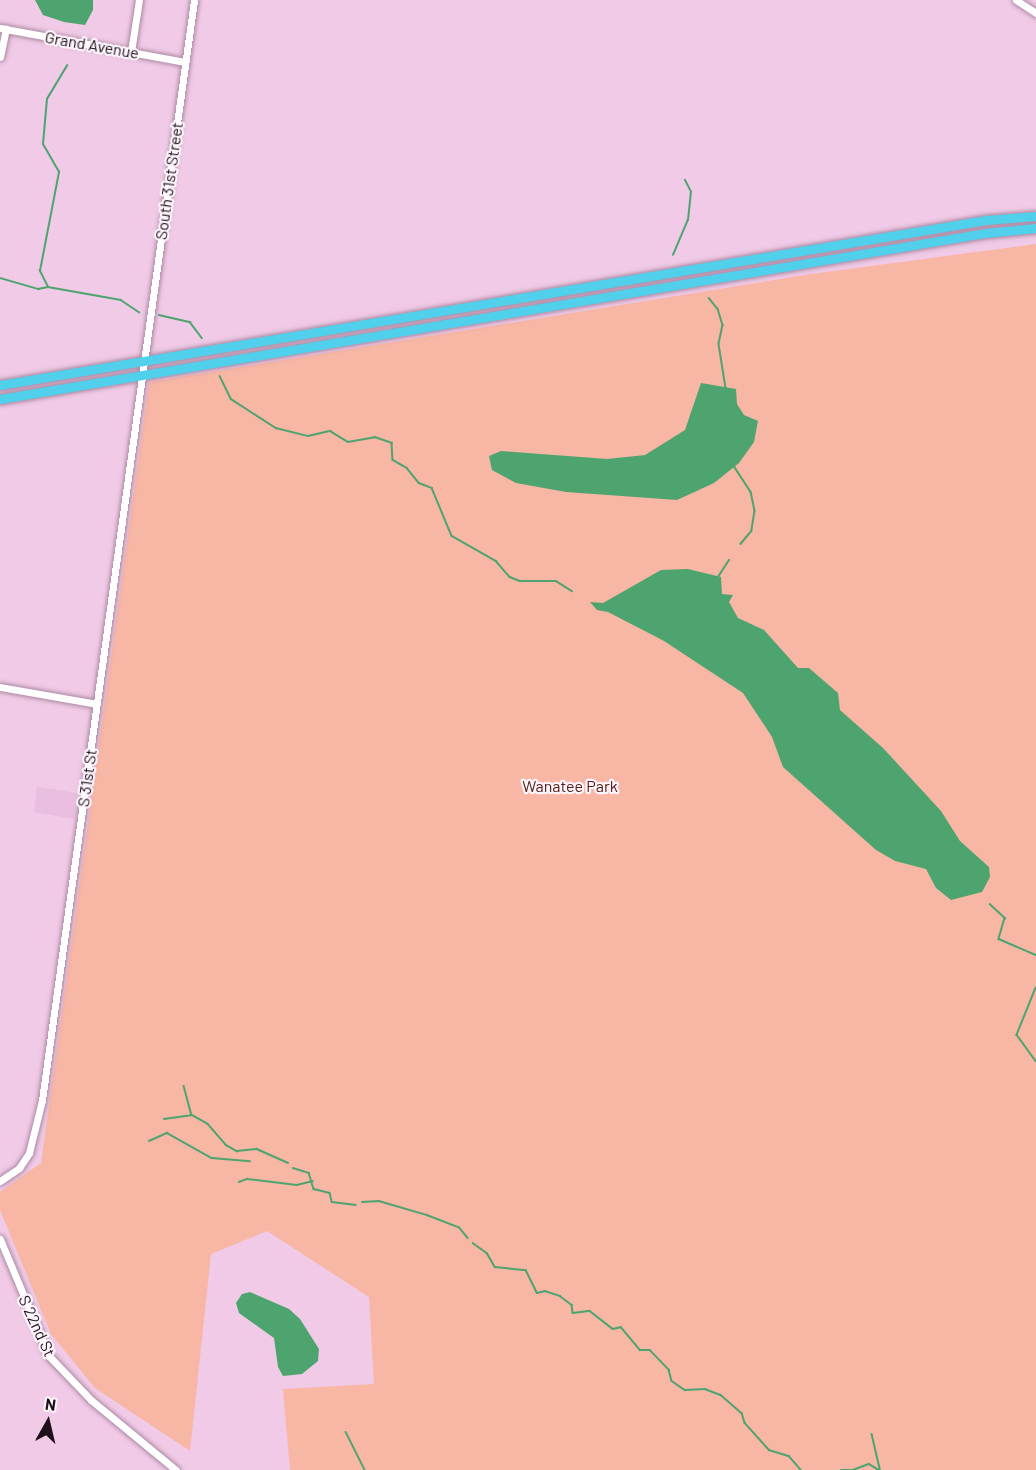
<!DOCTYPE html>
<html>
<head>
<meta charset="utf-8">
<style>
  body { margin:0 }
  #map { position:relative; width:1036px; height:1470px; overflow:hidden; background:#f0cae6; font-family:Barlow,sans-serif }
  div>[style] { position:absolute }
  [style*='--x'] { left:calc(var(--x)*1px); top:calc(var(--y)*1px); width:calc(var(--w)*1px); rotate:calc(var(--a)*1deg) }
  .built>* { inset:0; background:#eabee0 }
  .green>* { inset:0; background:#f8b6a5 }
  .water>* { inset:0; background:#4da46f }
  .stream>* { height:1.5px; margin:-0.75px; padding:0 0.75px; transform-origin:0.75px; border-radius:0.75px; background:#4da46f }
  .roads { filter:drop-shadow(0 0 2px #ac89a3) drop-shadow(0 0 2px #ac89a3) }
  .minor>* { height:7px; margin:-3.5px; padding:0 3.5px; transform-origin:3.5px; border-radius:3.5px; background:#fff }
  .highway>* { height:9px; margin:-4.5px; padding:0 4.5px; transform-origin:4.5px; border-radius:4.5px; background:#50d0eb }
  span { translate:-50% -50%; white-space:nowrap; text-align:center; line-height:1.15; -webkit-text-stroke:4.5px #fdf5fb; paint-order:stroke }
  .street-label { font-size:16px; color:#1c101a }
  .park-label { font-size:16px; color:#531a0d }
  .north { position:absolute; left:18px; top:1392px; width:60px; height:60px; -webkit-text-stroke:4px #fdf5fb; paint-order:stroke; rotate:8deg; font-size:16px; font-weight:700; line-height:24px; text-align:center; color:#1c101a }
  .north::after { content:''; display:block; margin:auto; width:21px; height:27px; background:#1c101a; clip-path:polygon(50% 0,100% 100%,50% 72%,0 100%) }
</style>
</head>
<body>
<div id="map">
  <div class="built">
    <div style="clip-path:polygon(37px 787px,78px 793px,74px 819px,34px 812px)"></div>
  </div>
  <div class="green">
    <div style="clip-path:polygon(1036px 244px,1036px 1470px,290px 1470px,283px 1389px,374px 1384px,369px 1297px,267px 1231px,211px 1254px,190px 1451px,95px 1388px,51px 1334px,0 1210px,0 1192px,41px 1163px,149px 382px,811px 274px)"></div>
  </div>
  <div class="water">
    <div style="clip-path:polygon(35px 0,93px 0,93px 10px,85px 25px,64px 22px,43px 15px)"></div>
    <div style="clip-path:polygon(701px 383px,736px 389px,737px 404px,744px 415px,758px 421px,754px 442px,739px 463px,714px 483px,677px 500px,566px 492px,516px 483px,492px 470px,489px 456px,501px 451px,607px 459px,645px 455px,685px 430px)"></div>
    <div style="clip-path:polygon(688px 569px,721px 577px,722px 594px,733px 595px,729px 602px,738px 618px,764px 630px,798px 668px,809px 668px,838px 693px,840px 710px,883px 748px,941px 811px,960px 841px,989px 867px,990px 877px,982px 892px,951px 900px,936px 888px,926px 869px,895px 861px,876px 850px,783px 767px,772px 737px,743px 693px,664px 641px,608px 612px,597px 610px,590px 602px,603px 603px,661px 570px)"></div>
    <div style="clip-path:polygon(250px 1292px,289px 1309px,300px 1319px,319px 1349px,318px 1361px,302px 1374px,283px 1376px,278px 1367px,274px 1338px,239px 1313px,236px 1303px,242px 1294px)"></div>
  </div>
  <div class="stream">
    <div style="--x:673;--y:255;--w:38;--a:-67"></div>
    <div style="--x:688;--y:220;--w:28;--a:-84"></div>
    <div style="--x:691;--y:192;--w:13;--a:-117"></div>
    <div style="--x:0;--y:278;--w:40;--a:16"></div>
    <div style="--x:38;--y:289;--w:10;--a:-11"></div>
    <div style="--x:48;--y:287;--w:74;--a:10.1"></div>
    <div style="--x:121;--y:300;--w:22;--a:34"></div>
    <div style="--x:48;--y:287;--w:18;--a:-117"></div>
    <div style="--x:40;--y:271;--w:101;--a:-79.1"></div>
    <div style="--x:59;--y:172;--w:32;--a:-120"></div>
    <div style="--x:43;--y:144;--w:45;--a:-84.9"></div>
    <div style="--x:47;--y:99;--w:39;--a:-59"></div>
    <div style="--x:709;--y:298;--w:14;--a:51"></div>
    <div style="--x:718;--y:309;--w:17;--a:73"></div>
    <div style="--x:723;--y:325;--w:19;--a:102"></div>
    <div style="--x:719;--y:344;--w:45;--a:81"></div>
    <div style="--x:159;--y:315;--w:32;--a:13"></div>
    <div style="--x:190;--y:322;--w:20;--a:53"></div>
    <div style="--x:220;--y:376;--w:25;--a:64"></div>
    <div style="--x:231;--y:399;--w:54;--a:32.8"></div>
    <div style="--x:276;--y:428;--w:33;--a:14"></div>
    <div style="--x:308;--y:436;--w:23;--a:-13"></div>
    <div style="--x:330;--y:431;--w:21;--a:31"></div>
    <div style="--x:348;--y:442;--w:27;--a:-10"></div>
    <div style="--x:375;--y:437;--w:18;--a:19"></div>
    <div style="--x:392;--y:443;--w:17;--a:87"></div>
    <div style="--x:393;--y:460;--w:16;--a:30"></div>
    <div style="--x:407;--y:468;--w:19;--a:51"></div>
    <div style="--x:419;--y:483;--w:14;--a:21"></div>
    <div style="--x:432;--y:488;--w:52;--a:67.4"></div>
    <div style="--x:452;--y:536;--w:51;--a:29.6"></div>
    <div style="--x:496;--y:561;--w:21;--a:49"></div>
    <div style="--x:510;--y:577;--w:11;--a:22"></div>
    <div style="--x:520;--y:581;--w:36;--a:0"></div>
    <div style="--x:556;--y:581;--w:19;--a:32"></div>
    <div style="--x:734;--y:466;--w:31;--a:57"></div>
    <div style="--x:751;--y:492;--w:19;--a:78"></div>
    <div style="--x:755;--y:511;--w:20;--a:99"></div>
    <div style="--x:752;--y:531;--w:17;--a:130"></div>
    <div style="--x:718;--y:577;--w:20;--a:-57"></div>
    <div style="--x:990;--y:904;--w:21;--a:43"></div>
    <div style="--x:1005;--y:918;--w:22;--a:106"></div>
    <div style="--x:999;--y:939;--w:40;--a:23.4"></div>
    <div style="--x:1036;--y:988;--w:51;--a:112"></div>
    <div style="--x:1017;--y:1035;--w:32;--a:54"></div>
    <div style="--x:184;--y:1086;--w:30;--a:75"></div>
    <div style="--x:192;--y:1115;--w:18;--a:29"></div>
    <div style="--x:208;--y:1124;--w:28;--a:49"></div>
    <div style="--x:226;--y:1145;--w:13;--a:29"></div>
    <div style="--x:237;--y:1151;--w:20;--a:-6"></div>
    <div style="--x:257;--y:1149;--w:34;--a:24"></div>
    <div style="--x:164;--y:1119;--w:27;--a:-8"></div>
    <div style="--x:149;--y:1141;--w:20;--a:-24"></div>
    <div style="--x:167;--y:1133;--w:51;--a:29.1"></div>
    <div style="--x:212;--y:1158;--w:38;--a:5"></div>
    <div style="--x:293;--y:1168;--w:17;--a:17"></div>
    <div style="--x:309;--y:1173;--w:17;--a:73"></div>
    <div style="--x:314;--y:1189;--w:16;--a:14"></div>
    <div style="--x:330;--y:1193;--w:9;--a:77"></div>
    <div style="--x:332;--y:1202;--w:24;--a:7"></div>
    <div style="--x:239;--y:1182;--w:9;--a:-21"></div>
    <div style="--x:247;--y:1179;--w:50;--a:6.8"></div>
    <div style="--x:297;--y:1185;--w:16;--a:-14"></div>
    <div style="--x:362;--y:1202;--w:17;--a:-3"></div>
    <div style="--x:379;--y:1201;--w:50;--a:16.3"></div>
    <div style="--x:427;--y:1215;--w:34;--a:21"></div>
    <div style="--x:459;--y:1227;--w:14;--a:51"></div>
    <div style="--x:473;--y:1243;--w:17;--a:36"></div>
    <div style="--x:487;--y:1253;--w:16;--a:60"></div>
    <div style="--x:495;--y:1267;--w:31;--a:6"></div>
    <div style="--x:526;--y:1270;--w:25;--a:64"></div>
    <div style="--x:537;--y:1293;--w:8;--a:-14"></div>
    <div style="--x:545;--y:1291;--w:16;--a:18"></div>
    <div style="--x:560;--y:1296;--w:15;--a:37"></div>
    <div style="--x:572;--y:1305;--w:8;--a:83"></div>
    <div style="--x:573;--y:1313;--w:17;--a:-7"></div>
    <div style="--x:590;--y:1311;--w:29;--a:38"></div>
    <div style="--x:613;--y:1329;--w:8;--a:-14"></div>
    <div style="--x:621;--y:1327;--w:30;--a:50"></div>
    <div style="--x:640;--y:1350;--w:10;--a:0"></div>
    <div style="--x:650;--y:1350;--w:28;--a:46"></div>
    <div style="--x:669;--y:1370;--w:11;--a:75"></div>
    <div style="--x:672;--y:1381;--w:16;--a:35"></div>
    <div style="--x:685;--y:1390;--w:20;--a:-3"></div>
    <div style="--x:705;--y:1389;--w:17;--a:21"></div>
    <div style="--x:721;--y:1395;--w:28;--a:41"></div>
    <div style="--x:742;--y:1413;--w:10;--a:73"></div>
    <div style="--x:745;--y:1423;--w:36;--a:48"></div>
    <div style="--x:769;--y:1450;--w:21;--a:17"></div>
    <div style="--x:789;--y:1456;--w:18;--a:49"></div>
    <div style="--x:346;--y:1432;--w:42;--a:63.4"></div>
    <div style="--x:872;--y:1434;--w:37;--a:77"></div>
    <div style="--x:841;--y:1470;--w:11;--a:0"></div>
    <div style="--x:853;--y:1470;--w:17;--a:-21"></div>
    <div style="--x:869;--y:1464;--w:12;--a:31"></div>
  </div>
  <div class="roads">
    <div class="minor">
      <div style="--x:1016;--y:0;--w:24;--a:33"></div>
      <div style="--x:0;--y:28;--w:188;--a:10.4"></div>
      <div style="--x:131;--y:52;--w:53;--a:-81.3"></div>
      <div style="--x:0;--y:57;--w:29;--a:-78"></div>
      <div style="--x:0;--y:687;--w:98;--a:9.9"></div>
      <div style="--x:0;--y:1181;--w:23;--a:-34"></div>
      <div style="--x:19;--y:1168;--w:18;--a:-56"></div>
      <div style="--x:29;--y:1153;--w:55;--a:-76.2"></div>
      <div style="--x:42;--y:1100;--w:1110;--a:-82.13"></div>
      <div style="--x:0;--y:1239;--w:127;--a:67.3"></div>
      <div style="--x:49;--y:1356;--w:61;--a:46.3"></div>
      <div style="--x:91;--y:1400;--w:110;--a:39.5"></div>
    </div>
    <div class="highway">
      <div style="--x:0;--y:385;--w:1000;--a:-9.5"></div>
      <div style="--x:986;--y:220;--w:50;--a:-4.6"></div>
      <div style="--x:0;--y:399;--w:1000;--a:-9.56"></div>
      <div style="--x:986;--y:233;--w:50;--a:-5.7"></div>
    </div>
  </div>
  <div class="street-label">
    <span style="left:92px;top:45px;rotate:10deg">Grand Avenue</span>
    <span style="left:169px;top:181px;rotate:-82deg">South 31st Street</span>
    <span style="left:87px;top:778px;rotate:-82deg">S 31st St</span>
    <span style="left:37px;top:1326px;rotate:65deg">S 22nd St</span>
  </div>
  <div class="park-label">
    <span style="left:570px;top:786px">Wanatee Park</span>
  </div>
  <div class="north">N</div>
</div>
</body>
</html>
